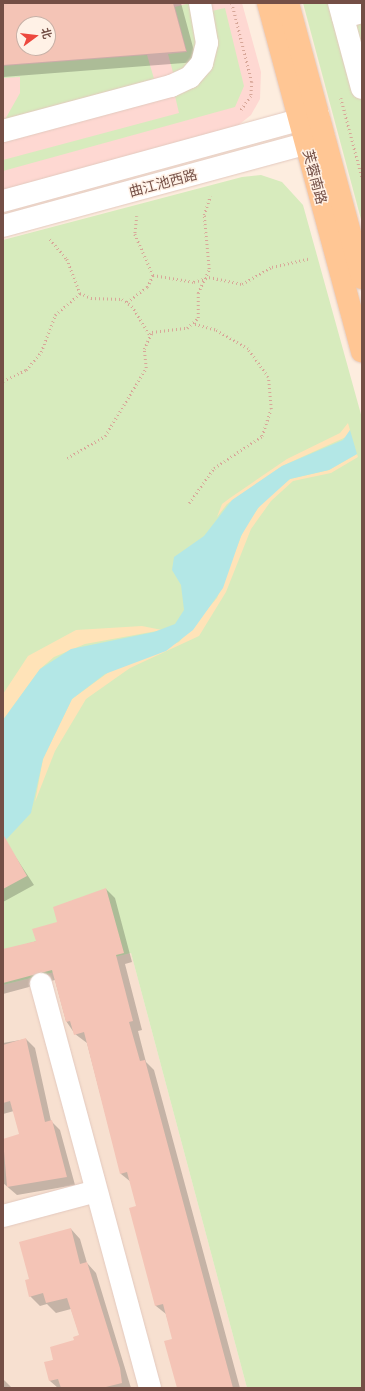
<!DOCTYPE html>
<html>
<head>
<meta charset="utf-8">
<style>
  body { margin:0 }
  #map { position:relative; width:365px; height:1391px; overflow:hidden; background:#fdeddf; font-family:Manrope,"Noto Sans SC",sans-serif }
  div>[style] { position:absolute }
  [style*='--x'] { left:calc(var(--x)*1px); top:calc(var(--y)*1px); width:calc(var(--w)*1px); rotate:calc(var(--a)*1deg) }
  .residential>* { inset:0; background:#f7e0d0 }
  .commercial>* { inset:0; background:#fed8d2 }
  .green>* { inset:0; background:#d7ebbd }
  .sand>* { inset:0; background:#ffe3b8 }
  .water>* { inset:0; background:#b3e7e6 }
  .shadow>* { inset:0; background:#0003 }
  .building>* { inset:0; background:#f4c4b6 }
  .path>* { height:2.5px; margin-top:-1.25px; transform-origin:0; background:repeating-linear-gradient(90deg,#d8a799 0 1px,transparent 0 4px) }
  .roads { filter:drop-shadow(0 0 1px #e3c9be) drop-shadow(0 0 1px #e3c9be) }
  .minor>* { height:22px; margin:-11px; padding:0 11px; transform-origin:11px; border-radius:11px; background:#fff }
  .major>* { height:22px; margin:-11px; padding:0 11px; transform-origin:11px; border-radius:11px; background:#ffc694 }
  span { translate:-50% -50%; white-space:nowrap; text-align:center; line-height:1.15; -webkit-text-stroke:3px #fff1e6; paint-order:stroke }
  .street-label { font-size:14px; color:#744f46 }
  .frame { position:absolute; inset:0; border:4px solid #744f46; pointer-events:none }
  .north { position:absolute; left:16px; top:16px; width:40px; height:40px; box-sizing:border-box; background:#fff1e6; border:1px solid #c7b0a6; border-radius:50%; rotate:75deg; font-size:11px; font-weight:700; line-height:16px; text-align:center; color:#744f46 }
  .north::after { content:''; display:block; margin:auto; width:14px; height:18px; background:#ed483e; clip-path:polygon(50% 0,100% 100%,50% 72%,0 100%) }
</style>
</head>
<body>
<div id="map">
  <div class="residential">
    <div style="clip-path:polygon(131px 953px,247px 1388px,3px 1388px,3px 985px)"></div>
  </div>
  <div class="commercial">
    <div style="clip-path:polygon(evenodd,3px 3px,242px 3px,261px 72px,260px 99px,251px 115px,236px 127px,3px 190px,3px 3px,24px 24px,48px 24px,48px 48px,24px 48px,24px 24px)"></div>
  </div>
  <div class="green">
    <div style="clip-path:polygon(190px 3px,199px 40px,192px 62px,174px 76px,168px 54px,187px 52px,175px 7px)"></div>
    <div style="clip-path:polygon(303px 3px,362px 3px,362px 223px)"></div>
    <div style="clip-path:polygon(225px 8px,244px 86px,235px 107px,3px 171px,3px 160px,179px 113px,175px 96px,197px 84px,212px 11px)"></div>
    <div style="clip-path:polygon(147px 55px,155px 82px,3px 123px,20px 93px,20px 77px,3px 78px,3px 66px)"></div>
    <div style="clip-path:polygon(261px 175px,282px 182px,303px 205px,362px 418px,362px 1388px,247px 1388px,131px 953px,3px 985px,3px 240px,242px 177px)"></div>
  </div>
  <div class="sand">
    <div style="clip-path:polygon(348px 423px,350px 430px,346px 437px,282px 466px,227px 504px,217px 517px,222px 504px,230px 498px,287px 459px,340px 433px)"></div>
    <div style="clip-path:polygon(357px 454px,358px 457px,331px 473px,293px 481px,271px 501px,251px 529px,226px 592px,199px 636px,130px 668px,86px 699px,55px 751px,35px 802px,43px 759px,72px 699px,113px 669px,179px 642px,217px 598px,244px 529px,263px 501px,290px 479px,329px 470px)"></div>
    <div style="clip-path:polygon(142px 626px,162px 630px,85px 644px,54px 657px,40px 669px,3px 720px,3px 694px,28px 656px,76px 630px)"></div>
  </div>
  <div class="water">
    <div style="clip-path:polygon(350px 430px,357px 454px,329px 470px,290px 479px,258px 508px,241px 536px,223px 588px,193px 630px,166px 651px,105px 674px,72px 699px,43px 759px,31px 813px,3px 843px,3px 720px,40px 669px,71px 649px,154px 632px,175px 624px,184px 610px,181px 585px,172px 570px,174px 557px,204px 536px,232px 500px,282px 466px,343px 440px)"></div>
  </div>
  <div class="shadow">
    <div style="clip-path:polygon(evenodd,3px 3px,181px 3px,197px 62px,3px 77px,3px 3px,24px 24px,48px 24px,48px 48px,24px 48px,24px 24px)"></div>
    <div style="clip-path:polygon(11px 850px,34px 885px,3px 902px,3px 855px)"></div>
    <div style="clip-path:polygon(106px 889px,115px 898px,132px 962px,125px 964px,142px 1030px,138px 1031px,146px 1062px,154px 1070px,240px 1388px,178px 1388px,173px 1339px,166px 1314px,156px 1306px,130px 1209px,138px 1207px,131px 1182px,121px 1174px,87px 1043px,75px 1034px,66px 1021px,55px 980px,3px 994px,3px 951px,37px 941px)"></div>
    <div style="clip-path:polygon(26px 1039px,35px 1048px,51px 1121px,60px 1130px,75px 1185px,17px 1195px,3px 1183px,3px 1140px,20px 1135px,14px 1111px,3px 1114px,3px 1043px)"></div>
    <div style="clip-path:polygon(71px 1229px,80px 1239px,87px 1263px,96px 1273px,131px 1388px,58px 1388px,50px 1381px,46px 1363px,54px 1360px,80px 1336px,71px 1309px,56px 1313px,47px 1304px,40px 1306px,30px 1296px,30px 1279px)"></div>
    <div style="clip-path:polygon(3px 1379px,11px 1387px,11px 1388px,3px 1388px)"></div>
  </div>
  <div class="building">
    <div style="clip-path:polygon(evenodd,3px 3px,173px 3px,186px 51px,3px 65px,3px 3px,24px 24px,48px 24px,48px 48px,24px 48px,24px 24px)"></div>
    <div style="clip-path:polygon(3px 834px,27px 876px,3px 889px)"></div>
    <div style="clip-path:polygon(106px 888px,124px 953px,116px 955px,133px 1021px,129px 1022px,140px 1061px,145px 1060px,233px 1388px,177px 1388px,164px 1341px,172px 1339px,163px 1304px,155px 1306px,129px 1208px,136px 1206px,127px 1172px,120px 1174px,84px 1032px,74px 1035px,70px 1021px,66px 1022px,52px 970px,3px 983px,3px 949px,36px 941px,32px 929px,57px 922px,53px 907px)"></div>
    <div style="clip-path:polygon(26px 1038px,45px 1122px,52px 1120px,67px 1177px,7px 1187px,3px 1139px,19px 1134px,10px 1101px,3px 1103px,3px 1045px)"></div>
    <div style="clip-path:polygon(71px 1228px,80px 1264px,87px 1262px,120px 1368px,122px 1383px,102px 1388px,61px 1388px,58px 1379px,49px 1381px,44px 1362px,53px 1360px,50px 1347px,74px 1340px,73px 1337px,79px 1335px,67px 1298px,46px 1303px,43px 1293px,29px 1297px,25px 1280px,29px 1279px,19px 1242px)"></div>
  </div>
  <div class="path">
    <div style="--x:232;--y:3;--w:81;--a:75.8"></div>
    <div style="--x:252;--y:82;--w:14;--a:94"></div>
    <div style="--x:251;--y:96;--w:19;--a:125"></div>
    <div style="--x:341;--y:98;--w:82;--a:75.1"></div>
    <div style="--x:137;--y:216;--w:18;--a:96"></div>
    <div style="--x:135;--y:234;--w:45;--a:66.3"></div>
    <div style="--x:153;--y:275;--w:42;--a:9.7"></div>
    <div style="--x:194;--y:282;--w:16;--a:-18"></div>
    <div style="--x:209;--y:277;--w:34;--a:12"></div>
    <div style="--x:242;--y:284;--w:34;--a:-30"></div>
    <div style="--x:272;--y:267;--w:37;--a:-13"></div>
    <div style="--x:50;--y:239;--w:26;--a:50"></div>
    <div style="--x:67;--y:259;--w:36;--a:69"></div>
    <div style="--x:80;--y:293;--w:12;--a:24"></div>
    <div style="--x:91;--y:298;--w:31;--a:2"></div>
    <div style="--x:122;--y:299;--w:12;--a:35"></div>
    <div style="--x:132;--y:306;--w:34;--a:58"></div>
    <div style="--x:127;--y:302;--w:25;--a:-37"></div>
    <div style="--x:147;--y:287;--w:13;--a:-63"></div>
    <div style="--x:3;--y:381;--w:25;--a:-26"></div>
    <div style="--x:26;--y:370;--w:23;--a:-50"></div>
    <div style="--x:41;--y:352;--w:40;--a:-69"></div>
    <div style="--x:55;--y:315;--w:33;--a:-41"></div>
    <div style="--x:67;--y:458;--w:44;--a:-30.1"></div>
    <div style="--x:105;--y:436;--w:79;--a:-58.9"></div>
    <div style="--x:146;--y:368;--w:19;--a:-96"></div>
    <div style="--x:144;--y:349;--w:19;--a:-65"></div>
    <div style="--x:152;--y:332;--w:35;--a:-7"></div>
    <div style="--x:187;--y:328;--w:15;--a:-42"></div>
    <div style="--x:198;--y:318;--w:25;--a:-90"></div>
    <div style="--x:198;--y:293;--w:26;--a:-65"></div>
    <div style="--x:209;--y:269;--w:54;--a:-95.3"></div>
    <div style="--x:204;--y:215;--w:20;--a:-72"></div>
    <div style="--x:189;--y:503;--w:43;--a:-54.5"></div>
    <div style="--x:214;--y:468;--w:58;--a:-33.7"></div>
    <div style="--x:262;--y:436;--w:28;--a:-72"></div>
    <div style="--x:271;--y:409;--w:32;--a:-95"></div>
    <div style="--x:268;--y:377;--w:34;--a:-126"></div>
    <div style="--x:248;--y:349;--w:38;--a:-150"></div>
    <div style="--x:215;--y:330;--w:22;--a:-164"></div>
  </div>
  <div class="roads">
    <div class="minor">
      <div style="--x:339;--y:3;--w:88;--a:74.9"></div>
      <div style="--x:343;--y:17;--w:20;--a:-15"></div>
      <div style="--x:3;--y:131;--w:174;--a:-15"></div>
      <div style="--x:171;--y:86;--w:21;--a:-25"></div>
      <div style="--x:190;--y:77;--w:18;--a:-49"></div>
      <div style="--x:202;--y:63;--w:21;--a:-76"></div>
      <div style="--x:207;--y:43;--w:41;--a:-99.9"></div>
      <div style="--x:3;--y:201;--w:327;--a:-15.3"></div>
      <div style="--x:3;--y:226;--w:333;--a:-15.2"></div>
      <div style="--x:41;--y:984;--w:418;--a:74.9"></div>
      <div style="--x:3;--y:1216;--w:96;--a:-15"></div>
    </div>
    <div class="major">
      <div style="--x:268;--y:3;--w:361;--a:74.9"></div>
      <div style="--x:288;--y:3;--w:285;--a:74.9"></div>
    </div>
  </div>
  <div class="street-label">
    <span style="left:315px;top:177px;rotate:75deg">芙蓉南路</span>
    <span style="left:163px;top:183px;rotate:-15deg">曲江池西路</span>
  </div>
  <div class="frame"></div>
  <div class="north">北</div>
</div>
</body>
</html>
